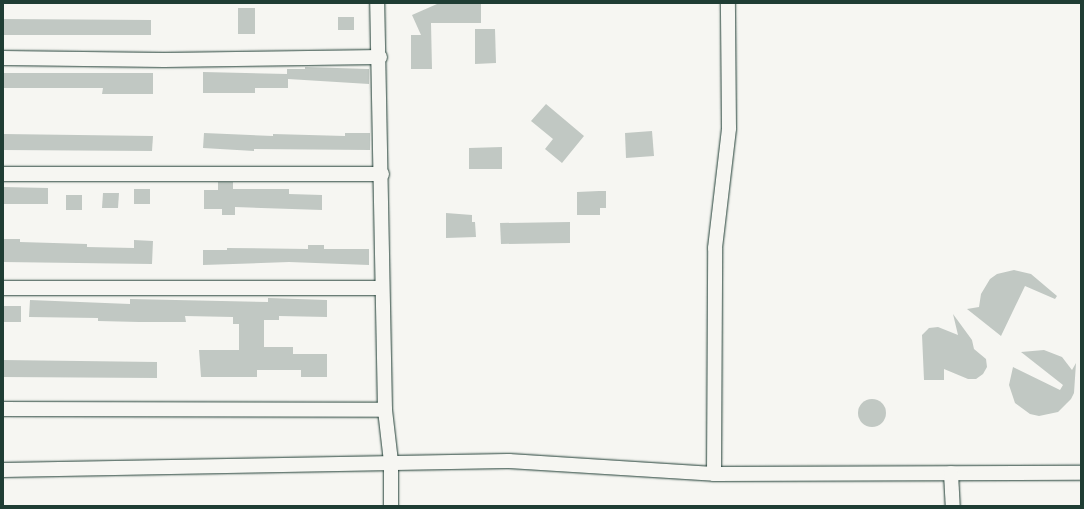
<!DOCTYPE html>
<html>
<head>
<meta charset="utf-8">
<style>
  body { margin:0 }
  #map { position:relative; width:1084px; height:509px; overflow:hidden; background:#f6f6f2; font-family:Dekko,sans-serif }
  div>[style] { position:absolute }
  [style*='--x'] { left:calc(var(--x)*1px); top:calc(var(--y)*1px); width:calc(var(--w)*1px); rotate:calc(var(--a)*1deg) }
  .building>* { inset:0; background:#c1c8c3 }
  .round { border-radius:50% }
  .roads { filter:drop-shadow(0 0 1px #1f3d34) drop-shadow(0 0 1px #1f3d34) }
  .minor>* { height:14px; margin:-7px; padding:0 7px; transform-origin:7px; border-radius:7px; background:#f6f6f2 }
  span { translate:-50% -50%; white-space:nowrap; text-align:center; line-height:1.15; -webkit-text-stroke:3px #f6f6f2; paint-order:stroke }
  .frame { position:absolute; inset:0; border:4px solid #1f3d34; pointer-events:none }
</style>
</head>
<body>
<div id="map">
  <div class="building">
    <div style="clip-path:polygon(437px 4px,481px 4px,481px 23px,431px 23px,432px 69px,411px 69px,411px 35px,421px 35px,412px 15px)"></div>
    <div style="clip-path:polygon(238px 8px,255px 8px,255px 34px,238px 34px)"></div>
    <div style="clip-path:polygon(338px 17px,354px 17px,354px 30px,338px 30px)"></div>
    <div style="clip-path:polygon(3px 19px,151px 20px,151px 35px,3px 35px)"></div>
    <div style="clip-path:polygon(475px 29px,495px 29px,496px 63px,475px 64px)"></div>
    <div style="clip-path:polygon(305px 67px,369px 69px,369px 84px,288px 79px,288px 88px,255px 88px,255px 93px,203px 93px,203px 72px,287px 74px,287px 69px,305px 69px)"></div>
    <div style="clip-path:polygon(3px 73px,153px 73px,153px 94px,102px 94px,103px 88px,3px 88px)"></div>
    <div style="clip-path:polygon(546px 104px,584px 136px,562px 163px,545px 149px,553px 139px,531px 121px)"></div>
    <div style="clip-path:polygon(652px 131px,654px 156px,626px 158px,625px 133px)"></div>
    <div style="clip-path:polygon(204px 133px,273px 136px,273px 134px,345px 136px,345px 133px,370px 133px,370px 150px,254px 149px,254px 151px,203px 148px)"></div>
    <div style="clip-path:polygon(3px 134px,153px 136px,152px 151px,3px 150px)"></div>
    <div style="clip-path:polygon(502px 147px,502px 169px,469px 169px,469px 148px)"></div>
    <div style="clip-path:polygon(218px 182px,233px 182px,233px 189px,289px 189px,289px 194px,322px 195px,322px 210px,235px 207px,235px 215px,222px 215px,222px 209px,204px 209px,204px 190px,218px 190px)"></div>
    <div style="clip-path:polygon(3px 187px,48px 188px,48px 204px,3px 204px)"></div>
    <div style="clip-path:polygon(134px 189px,150px 189px,150px 204px,134px 204px)"></div>
    <div style="clip-path:polygon(599px 191px,606px 191px,606px 208px,600px 208px,600px 215px,577px 215px,577px 192px)"></div>
    <div style="clip-path:polygon(103px 193px,119px 193px,118px 208px,102px 208px)"></div>
    <div style="clip-path:polygon(66px 195px,82px 195px,82px 210px,66px 210px)"></div>
    <div style="clip-path:polygon(446px 213px,472px 215px,472px 222px,475px 222px,476px 237px,446px 238px)"></div>
    <div style="clip-path:polygon(570px 222px,570px 243px,501px 244px,500px 223px)"></div>
    <div style="clip-path:polygon(3px 239px,20px 239px,20px 242px,87px 244px,87px 247px,134px 248px,134px 240px,153px 241px,152px 264px,3px 262px)"></div>
    <div style="clip-path:polygon(308px 245px,324px 245px,324px 249px,369px 249px,369px 265px,289px 262px,203px 265px,203px 250px,227px 250px,227px 248px,308px 249px)"></div>
    <div style="clip-path:polygon(1014px 270px,1031px 274px,1057px 296px,1055px 299px,1025px 286px,1001px 336px,967px 309px,979px 307px,981px 294px,990px 279px,997px 274px)"></div>
    <div style="clip-path:polygon(268px 298px,327px 300px,327px 317px,279px 316px,279px 320px,264px 320px,264px 347px,293px 347px,293px 354px,327px 354px,327px 377px,301px 377px,301px 370px,257px 370px,257px 377px,201px 377px,199px 350px,239px 350px,239px 324px,233px 324px,233px 317px,185px 316px,186px 322px,139px 322px,98px 321px,98px 318px,29px 317px,30px 300px,130px 304px,130px 299px,268px 302px)"></div>
    <div style="clip-path:polygon(3px 306px,21px 306px,21px 322px,3px 322px)"></div>
    <div style="clip-path:polygon(953px 314px,972px 340px,974px 349px,986px 359px,987px 367px,983px 374px,976px 379px,968px 379px,944px 369px,944px 380px,924px 380px,922px 335px,929px 328px,938px 327px,958px 335px)"></div>
    <div style="clip-path:polygon(1044px 350px,1062px 357px,1072px 370px,1076px 363px,1074px 393px,1071px 399px,1058px 412px,1039px 416px,1030px 414px,1015px 403px,1009px 385px,1013px 367px,1060px 390px,1063px 385px,1021px 352px)"></div>
    <div style="clip-path:polygon(3px 360px,157px 362px,157px 378px,3px 377px)"></div>
    <div class="round" style="left:858px;top:399px;width:28px;height:28px"></div>
  </div>
  <div class="roads">
    <div class="minor">
      <div style="--x:3;--y:58;--w:161;--a:0.7"></div>
      <div style="--x:164;--y:60;--w:216;--a:-0.8"></div>
      <div style="--x:3;--y:174;--w:379;--a:0"></div>
      <div style="--x:3;--y:288;--w:378;--a:0"></div>
      <div style="--x:3;--y:409;--w:382;--a:0.1"></div>
      <div style="--x:385;--y:410;--w:407;--a:-91.1"></div>
      <div style="--x:385;--y:410;--w:52;--a:83.4"></div>
      <div style="--x:391;--y:462;--w:44;--a:90"></div>
      <div style="--x:3;--y:470;--w:506;--a:-1.02"></div>
      <div style="--x:509;--y:461;--w:205;--a:3.6"></div>
      <div style="--x:714;--y:474;--w:367;--a:-0.2"></div>
      <div style="--x:951;--y:473;--w:33;--a:87"></div>
      <div style="--x:714;--y:474;--w:226;--a:-89.7"></div>
      <div style="--x:715;--y:248;--w:121;--a:-83.3"></div>
      <div style="--x:729;--y:128;--w:125;--a:-90.5"></div>
    </div>
  </div>
  <div class="frame"></div>
</div>
</body>
</html>
